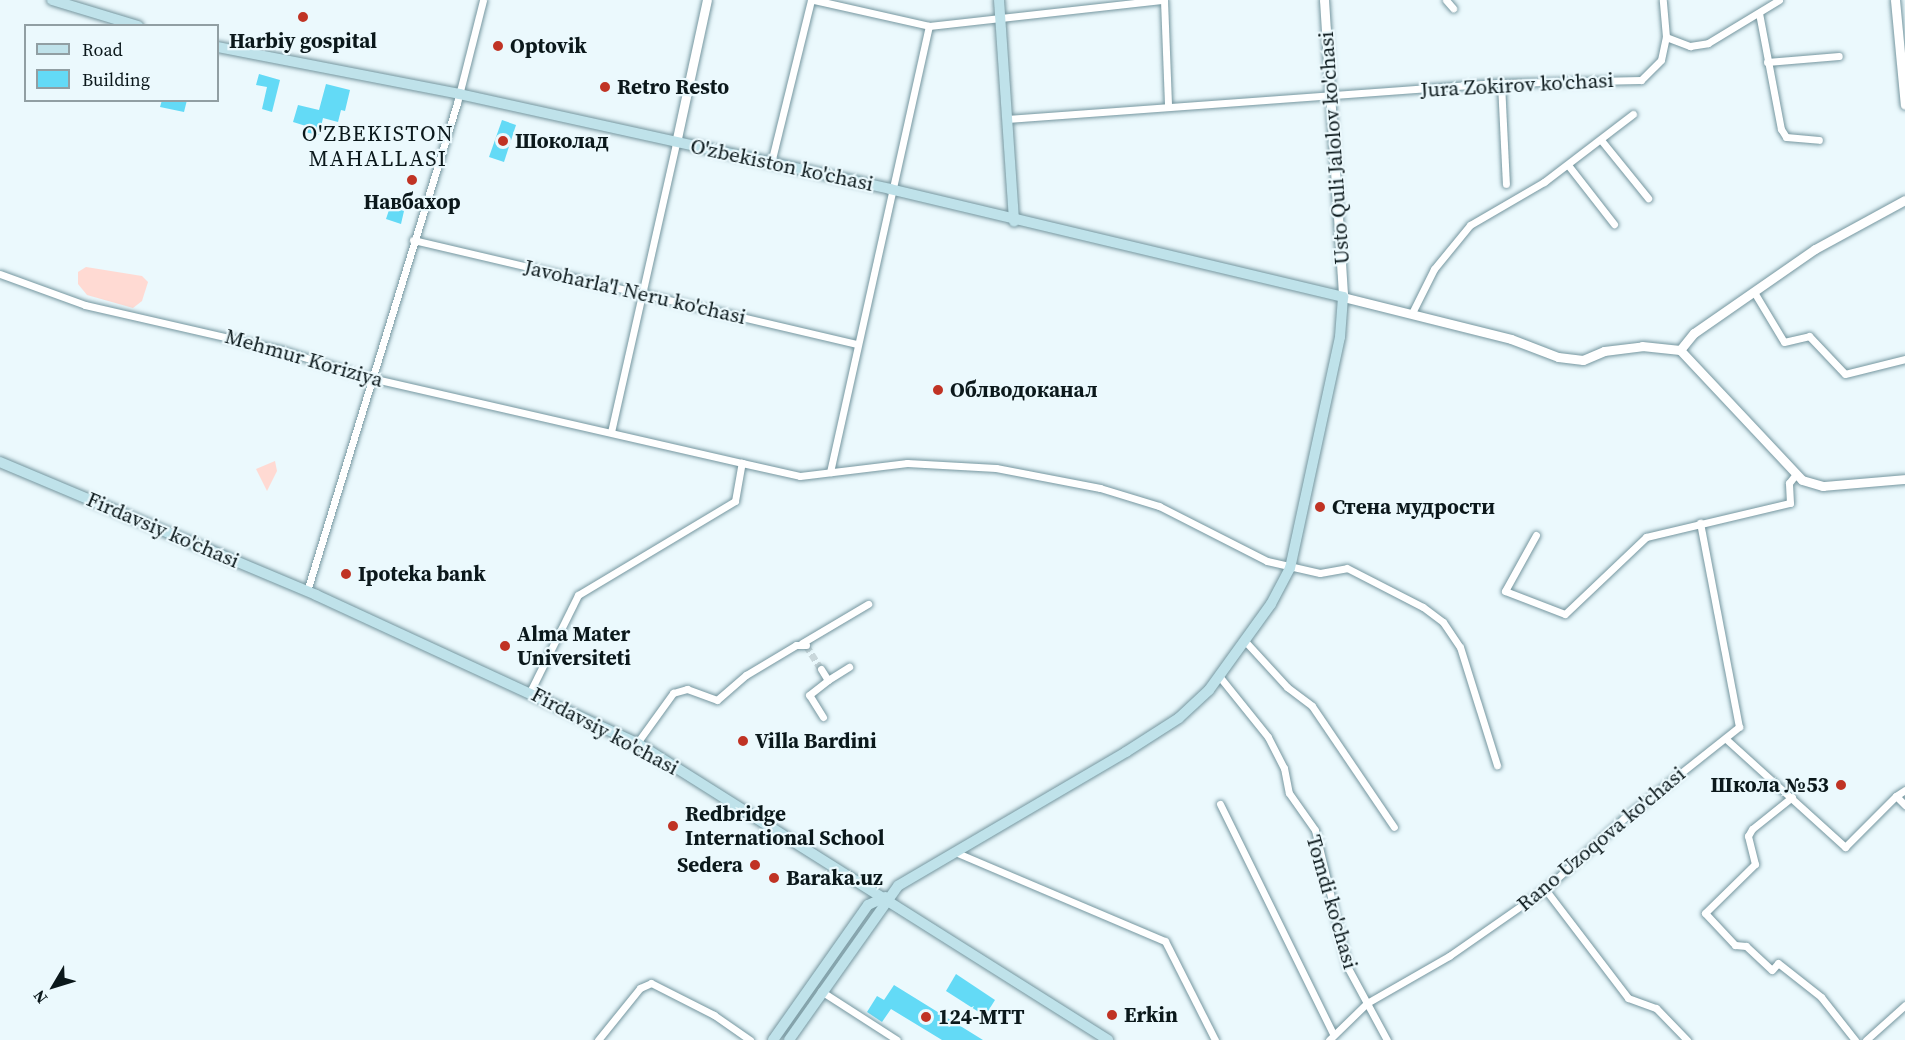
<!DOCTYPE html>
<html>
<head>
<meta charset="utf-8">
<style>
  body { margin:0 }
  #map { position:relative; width:1905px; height:1040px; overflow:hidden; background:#ebf9fd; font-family:"Source Serif 4",serif }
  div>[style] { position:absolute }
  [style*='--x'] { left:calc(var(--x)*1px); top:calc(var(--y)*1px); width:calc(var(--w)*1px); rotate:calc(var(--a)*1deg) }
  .green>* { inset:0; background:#ffdad3 }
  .building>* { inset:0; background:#63daf6 }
  .minor-tunnel>* { height:7px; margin-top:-3.5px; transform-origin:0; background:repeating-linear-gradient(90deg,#c9d7db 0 7px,transparent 0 10.5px) }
  .roads { filter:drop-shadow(0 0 2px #75969f) drop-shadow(0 0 2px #75969f) }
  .minor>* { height:7px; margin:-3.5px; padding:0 3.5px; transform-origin:3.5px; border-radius:3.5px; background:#fff }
  .tertiary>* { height:9px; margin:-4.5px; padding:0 4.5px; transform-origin:4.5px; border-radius:4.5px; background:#fff }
  .secondary>* { height:10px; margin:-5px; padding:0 5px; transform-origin:5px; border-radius:5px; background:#bfe2ea }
  .dots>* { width:16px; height:16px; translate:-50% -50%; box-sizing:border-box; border:3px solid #ebf9fd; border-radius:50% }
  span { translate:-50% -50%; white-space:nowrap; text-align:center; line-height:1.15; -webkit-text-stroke:4.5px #ebf9fd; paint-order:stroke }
  .poi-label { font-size:21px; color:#0b181b; font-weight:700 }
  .left { translate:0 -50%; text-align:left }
  .right { translate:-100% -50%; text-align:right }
  .street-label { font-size:21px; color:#0b181b }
  .neighbourhood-label { font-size:22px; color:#0b181b; letter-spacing:1.5px }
  .legend { position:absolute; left:24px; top:24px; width:195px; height:78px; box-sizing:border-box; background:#ebf9fd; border:2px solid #919fa3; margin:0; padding:8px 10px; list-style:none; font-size:18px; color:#0b181b }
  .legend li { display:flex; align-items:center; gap:12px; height:30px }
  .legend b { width:30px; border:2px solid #919fa3 }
  .north { position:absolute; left:24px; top:956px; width:60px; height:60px; -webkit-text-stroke:4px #ebf9fd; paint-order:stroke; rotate:232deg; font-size:16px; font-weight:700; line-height:24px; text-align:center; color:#0b181b }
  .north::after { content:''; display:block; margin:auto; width:21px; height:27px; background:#0b181b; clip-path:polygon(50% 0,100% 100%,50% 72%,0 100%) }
</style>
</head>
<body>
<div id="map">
  <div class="green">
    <div style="clip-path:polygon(86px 267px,142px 276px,148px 282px,142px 301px,133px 308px,87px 295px,78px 284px,78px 272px)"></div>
    <div style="clip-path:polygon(275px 461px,277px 471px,267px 491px,256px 469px)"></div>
  </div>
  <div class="building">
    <div style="clip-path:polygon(259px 74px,280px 80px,272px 112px,262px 109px,267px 87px,256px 85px)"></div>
    <div style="clip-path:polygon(326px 84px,350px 90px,345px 111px,341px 110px,338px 122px,323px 118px,319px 135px,304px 132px,306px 126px,293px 122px,298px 105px,319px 110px)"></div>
    <div style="clip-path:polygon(162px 100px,187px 100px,184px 112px,160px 107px)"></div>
    <div style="clip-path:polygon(502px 120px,516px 125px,504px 162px,489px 157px)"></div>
    <div style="clip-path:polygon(390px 207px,404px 211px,401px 224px,386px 219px)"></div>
    <div style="clip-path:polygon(956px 974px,995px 1000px,985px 1016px,946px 991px)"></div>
    <div style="clip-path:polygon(894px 985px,983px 1040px,942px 1040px,891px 1009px,882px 1022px,867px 1012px,877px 996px,884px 1000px)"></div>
  </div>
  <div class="minor-tunnel">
    <div style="--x:806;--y:645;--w:28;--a:58"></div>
  </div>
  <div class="roads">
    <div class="minor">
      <div style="--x:814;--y:0;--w:118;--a:12.7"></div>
      <div style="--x:929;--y:26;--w:234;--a:-6.4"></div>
      <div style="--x:1164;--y:0;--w:106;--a:87.8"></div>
      <div style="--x:1446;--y:0;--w:11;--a:49"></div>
      <div style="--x:1759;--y:13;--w:118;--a:79.3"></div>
      <div style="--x:1781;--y:129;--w:9;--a:58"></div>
      <div style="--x:1786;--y:137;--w:33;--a:5"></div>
      <div style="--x:1666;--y:37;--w:26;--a:21"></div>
      <div style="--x:1690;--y:46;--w:18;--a:-9"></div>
      <div style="--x:1708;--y:43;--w:83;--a:-31.2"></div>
      <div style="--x:1767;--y:62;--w:72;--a:-4.8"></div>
      <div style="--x:1501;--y:83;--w:101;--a:87.2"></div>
      <div style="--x:1007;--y:119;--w:495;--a:-4.2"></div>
      <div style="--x:1501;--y:83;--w:140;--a:-1.2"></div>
      <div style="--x:1641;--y:80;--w:28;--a:-45"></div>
      <div style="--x:1661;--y:60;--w:24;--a:-78"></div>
      <div style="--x:1666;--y:37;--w:37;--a:-95"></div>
      <div style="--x:1601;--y:140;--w:75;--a:51"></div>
      <div style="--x:771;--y:163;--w:168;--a:-76.2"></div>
      <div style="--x:1568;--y:165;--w:75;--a:52.1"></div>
      <div style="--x:413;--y:240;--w:456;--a:13.2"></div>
      <div style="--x:0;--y:274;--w:90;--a:20"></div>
      <div style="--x:85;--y:305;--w:201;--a:12.9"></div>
      <div style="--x:281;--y:350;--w:94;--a:17.3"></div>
      <div style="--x:371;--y:378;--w:381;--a:12.9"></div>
      <div style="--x:1754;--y:292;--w:58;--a:59"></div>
      <div style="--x:1784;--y:342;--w:26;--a:-13"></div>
      <div style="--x:1809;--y:336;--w:52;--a:46.5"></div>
      <div style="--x:1845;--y:374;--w:62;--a:-14"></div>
      <div style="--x:1412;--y:313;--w:49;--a:-63.4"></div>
      <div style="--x:1434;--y:269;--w:57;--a:-50.7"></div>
      <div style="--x:1470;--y:225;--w:86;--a:-30.2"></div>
      <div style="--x:1544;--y:182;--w:112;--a:-37.4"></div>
      <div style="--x:611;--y:432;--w:296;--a:-77.3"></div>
      <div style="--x:830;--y:472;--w:457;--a:-77.5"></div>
      <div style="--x:1536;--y:535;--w:64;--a:119"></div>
      <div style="--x:1505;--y:591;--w:64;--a:21"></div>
      <div style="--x:1565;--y:614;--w:112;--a:-43.5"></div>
      <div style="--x:1646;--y:537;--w:148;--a:-13.3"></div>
      <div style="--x:1790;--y:503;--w:20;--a:-93"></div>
      <div style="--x:1789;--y:483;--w:11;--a:-52"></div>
      <div style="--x:307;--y:591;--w:511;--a:-72.91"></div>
      <div style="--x:457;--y:103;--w:106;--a:-75.8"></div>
      <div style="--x:1244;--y:640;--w:64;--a:47.5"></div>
      <div style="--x:1287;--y:687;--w:31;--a:37"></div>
      <div style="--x:1312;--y:706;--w:146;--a:55.9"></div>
      <div style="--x:802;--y:643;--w:77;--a:-30.6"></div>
      <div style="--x:821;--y:669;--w:13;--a:58"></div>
      <div style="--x:828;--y:680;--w:25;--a:-32"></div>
      <div style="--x:1219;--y:676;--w:78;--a:51.2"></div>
      <div style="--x:1268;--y:737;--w:35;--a:63"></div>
      <div style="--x:1284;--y:768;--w:25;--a:79"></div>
      <div style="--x:1289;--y:793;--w:45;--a:54.9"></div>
      <div style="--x:1315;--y:830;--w:142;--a:76.6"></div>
      <div style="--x:1348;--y:968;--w:82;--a:61.6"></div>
      <div style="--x:531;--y:690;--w:106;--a:-63.7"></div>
      <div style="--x:578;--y:595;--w:183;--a:-30.9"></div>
      <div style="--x:735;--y:501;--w:39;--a:-80"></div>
      <div style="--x:742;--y:463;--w:59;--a:12.6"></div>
      <div style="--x:800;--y:476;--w:108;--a:-6.9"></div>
      <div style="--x:907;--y:463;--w:89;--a:3.2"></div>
      <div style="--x:996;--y:468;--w:106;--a:10.9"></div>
      <div style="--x:1100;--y:488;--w:62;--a:17"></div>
      <div style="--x:1159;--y:506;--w:121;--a:27"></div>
      <div style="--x:1267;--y:561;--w:54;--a:12.8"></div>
      <div style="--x:1320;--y:573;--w:27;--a:-10"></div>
      <div style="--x:1347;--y:568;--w:85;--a:27.2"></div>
      <div style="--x:1423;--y:607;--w:25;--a:37"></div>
      <div style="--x:1443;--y:622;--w:30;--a:56"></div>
      <div style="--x:1460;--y:647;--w:124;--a:72.6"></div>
      <div style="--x:823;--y:717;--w:26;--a:-122"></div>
      <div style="--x:809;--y:695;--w:24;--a:-38"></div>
      <div style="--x:1726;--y:739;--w:161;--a:42.2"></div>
      <div style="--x:1845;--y:847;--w:72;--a:-45"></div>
      <div style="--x:1896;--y:796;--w:13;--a:45"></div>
      <div style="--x:637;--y:743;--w:62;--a:-54.2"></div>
      <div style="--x:673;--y:693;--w:15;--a:-16"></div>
      <div style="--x:687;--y:689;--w:32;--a:20"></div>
      <div style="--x:717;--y:700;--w:38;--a:-41"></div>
      <div style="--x:746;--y:675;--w:58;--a:-31"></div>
      <div style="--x:796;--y:645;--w:10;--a:0"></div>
      <div style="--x:1896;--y:796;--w:11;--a:-34"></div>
      <div style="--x:1792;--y:797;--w:51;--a:141.3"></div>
      <div style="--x:1752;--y:829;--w:8;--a:120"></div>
      <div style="--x:1748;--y:836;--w:29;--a:76"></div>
      <div style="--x:1755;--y:864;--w:70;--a:135.6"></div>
      <div style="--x:1705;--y:913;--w:44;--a:46.8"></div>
      <div style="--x:1735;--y:945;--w:11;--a:5"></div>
      <div style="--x:1746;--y:946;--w:35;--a:43"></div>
      <div style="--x:1772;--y:970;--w:9;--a:-49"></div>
      <div style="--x:1778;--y:963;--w:55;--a:38.3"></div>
      <div style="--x:1821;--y:997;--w:55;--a:51.7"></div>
      <div style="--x:1220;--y:804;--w:256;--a:63.8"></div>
      <div style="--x:955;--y:852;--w:228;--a:23"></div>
      <div style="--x:1165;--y:941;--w:111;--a:63.2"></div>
      <div style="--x:1545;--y:889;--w:137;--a:52.7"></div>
      <div style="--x:1628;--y:998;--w:30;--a:20"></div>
      <div style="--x:1656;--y:1008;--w:45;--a:45.9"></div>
      <div style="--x:821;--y:991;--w:90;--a:32.8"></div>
      <div style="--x:598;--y:1040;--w:67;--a:-51.1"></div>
      <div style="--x:640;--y:988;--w:12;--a:-24"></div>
      <div style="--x:651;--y:983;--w:71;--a:26.9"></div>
      <div style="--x:714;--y:1015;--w:44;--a:34.8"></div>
      <div style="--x:1329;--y:1040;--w:53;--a:-44.2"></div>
      <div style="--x:1367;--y:1003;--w:95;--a:-29.8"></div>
      <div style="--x:1449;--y:956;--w:117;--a:-34.9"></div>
      <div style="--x:1545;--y:889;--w:106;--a:-41.9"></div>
      <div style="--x:1624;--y:818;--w:147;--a:-38.4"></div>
      <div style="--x:1739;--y:727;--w:208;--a:-100.8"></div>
      <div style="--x:1866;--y:1040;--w:52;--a:-41.9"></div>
    </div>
    <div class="tertiary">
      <div style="--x:1324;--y:0;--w:298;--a:86.3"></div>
      <div style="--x:1343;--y:297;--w:173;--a:14"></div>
      <div style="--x:1511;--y:339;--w:50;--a:21"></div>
      <div style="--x:1558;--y:357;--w:25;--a:7"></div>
      <div style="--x:1583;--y:360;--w:23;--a:-23"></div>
      <div style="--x:1604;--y:351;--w:38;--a:-7"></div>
      <div style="--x:1642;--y:346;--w:38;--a:6"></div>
      <div style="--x:1680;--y:350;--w:178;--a:46.8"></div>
      <div style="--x:1802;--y:480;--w:22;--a:16"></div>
      <div style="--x:1823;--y:486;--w:82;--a:-4.9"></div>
      <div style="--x:1895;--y:0;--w:105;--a:84.6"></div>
      <div style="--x:676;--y:143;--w:146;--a:-77.8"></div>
      <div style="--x:1680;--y:350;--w:22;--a:-51"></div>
      <div style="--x:1694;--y:333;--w:147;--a:-34.8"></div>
      <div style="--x:1815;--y:249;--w:102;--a:-28.6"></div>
    </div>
    <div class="secondary">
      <div style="--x:52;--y:0;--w:90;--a:16.8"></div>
      <div style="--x:999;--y:0;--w:222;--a:86.1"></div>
      <div style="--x:218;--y:47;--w:246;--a:11"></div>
      <div style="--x:459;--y:94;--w:441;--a:12.4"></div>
      <div style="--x:890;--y:189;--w:466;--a:13.4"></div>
      <div style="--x:1343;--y:297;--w:40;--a:94.3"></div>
      <div style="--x:1340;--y:337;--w:236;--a:102.2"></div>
      <div style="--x:1290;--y:568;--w:41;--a:117.8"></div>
      <div style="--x:1271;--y:604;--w:106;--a:125.8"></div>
      <div style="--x:1209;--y:690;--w:41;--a:137"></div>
      <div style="--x:1179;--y:718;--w:63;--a:147.3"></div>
      <div style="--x:1126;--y:752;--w:264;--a:149.6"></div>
      <div style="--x:898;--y:886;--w:189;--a:125.3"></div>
      <div style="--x:0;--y:462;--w:343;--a:22.8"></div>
      <div style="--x:316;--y:595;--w:353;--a:24.8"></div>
      <div style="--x:637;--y:743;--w:557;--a:32.23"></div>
      <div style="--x:773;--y:1040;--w:165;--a:-54.9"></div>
      <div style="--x:868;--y:905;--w:19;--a:-25"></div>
    </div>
  </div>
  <div class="dots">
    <div style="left:303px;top:17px;background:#c03324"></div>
    <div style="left:498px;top:46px;background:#c03324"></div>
    <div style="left:605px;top:87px;background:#c03324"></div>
    <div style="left:503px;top:141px;background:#c03324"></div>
    <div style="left:412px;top:180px;background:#c03324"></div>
    <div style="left:938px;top:390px;background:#c03324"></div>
    <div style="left:1320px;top:507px;background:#c03324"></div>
    <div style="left:346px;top:574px;background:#c03324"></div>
    <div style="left:505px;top:646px;background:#c03324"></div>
    <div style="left:743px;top:741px;background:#c03324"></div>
    <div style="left:1841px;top:785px;background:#c03324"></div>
    <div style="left:673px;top:826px;background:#c03324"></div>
    <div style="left:755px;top:865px;background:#c03324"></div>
    <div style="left:774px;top:878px;background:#c03324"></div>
    <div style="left:1112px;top:1015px;background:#c03324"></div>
    <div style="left:926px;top:1017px;background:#c03324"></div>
  </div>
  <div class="poi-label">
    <span style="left:303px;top:41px">Harbiy gospital</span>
    <span class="left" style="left:510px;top:46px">Optovik</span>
    <span class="left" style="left:617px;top:87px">Retro Resto</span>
    <span class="left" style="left:515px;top:141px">Шоколад</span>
    <span style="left:412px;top:202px">Навбахор</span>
    <span class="left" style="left:950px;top:390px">Облводоканал</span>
    <span class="left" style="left:1332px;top:507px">Стена мудрости</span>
    <span class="left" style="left:358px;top:574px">Ipoteka bank</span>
    <span class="left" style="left:517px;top:646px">Alma Mater<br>Universiteti</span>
    <span class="left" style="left:755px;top:741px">Villa Bardini</span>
    <span class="right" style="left:1829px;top:785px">Школа №53</span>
    <span class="left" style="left:685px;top:826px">Redbridge<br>International School</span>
    <span class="right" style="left:743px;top:865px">Sedera</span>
    <span class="left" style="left:786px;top:878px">Baraka.uz</span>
    <span class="left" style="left:1124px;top:1015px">Erkin</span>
    <span class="left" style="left:938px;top:1017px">124-MTT</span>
  </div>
  <div class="street-label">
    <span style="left:1517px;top:85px;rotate:-3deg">Jura Zokirov ko'chasi</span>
    <span style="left:1334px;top:148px;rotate:-94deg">Usto Quli Jalolov ko'chasi</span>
    <span style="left:782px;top:165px;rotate:12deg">O'zbekiston ko'chasi</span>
    <span style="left:635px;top:292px;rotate:13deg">Javoharla'l Neru ko'chasi</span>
    <span style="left:304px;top:358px;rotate:16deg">Mehmur Koriziya</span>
    <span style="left:163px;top:530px;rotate:23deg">Firdavsiy ko'chasi</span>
    <span style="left:605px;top:731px;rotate:28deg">Firdavsiy ko'chasi</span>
    <span style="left:1601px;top:839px;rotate:-40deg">Rano Uzoqova ko'chasi</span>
    <span style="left:1332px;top:902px;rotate:74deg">Tomdi ko'chasi</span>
  </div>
  <div class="neighbourhood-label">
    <span style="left:378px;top:146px">O'ZBEKISTON<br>MAHALLASI</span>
  </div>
  <ul class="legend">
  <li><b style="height:8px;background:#bfe2ea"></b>Road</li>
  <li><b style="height:16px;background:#63daf6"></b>Building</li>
  </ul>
  <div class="north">N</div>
</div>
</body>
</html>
